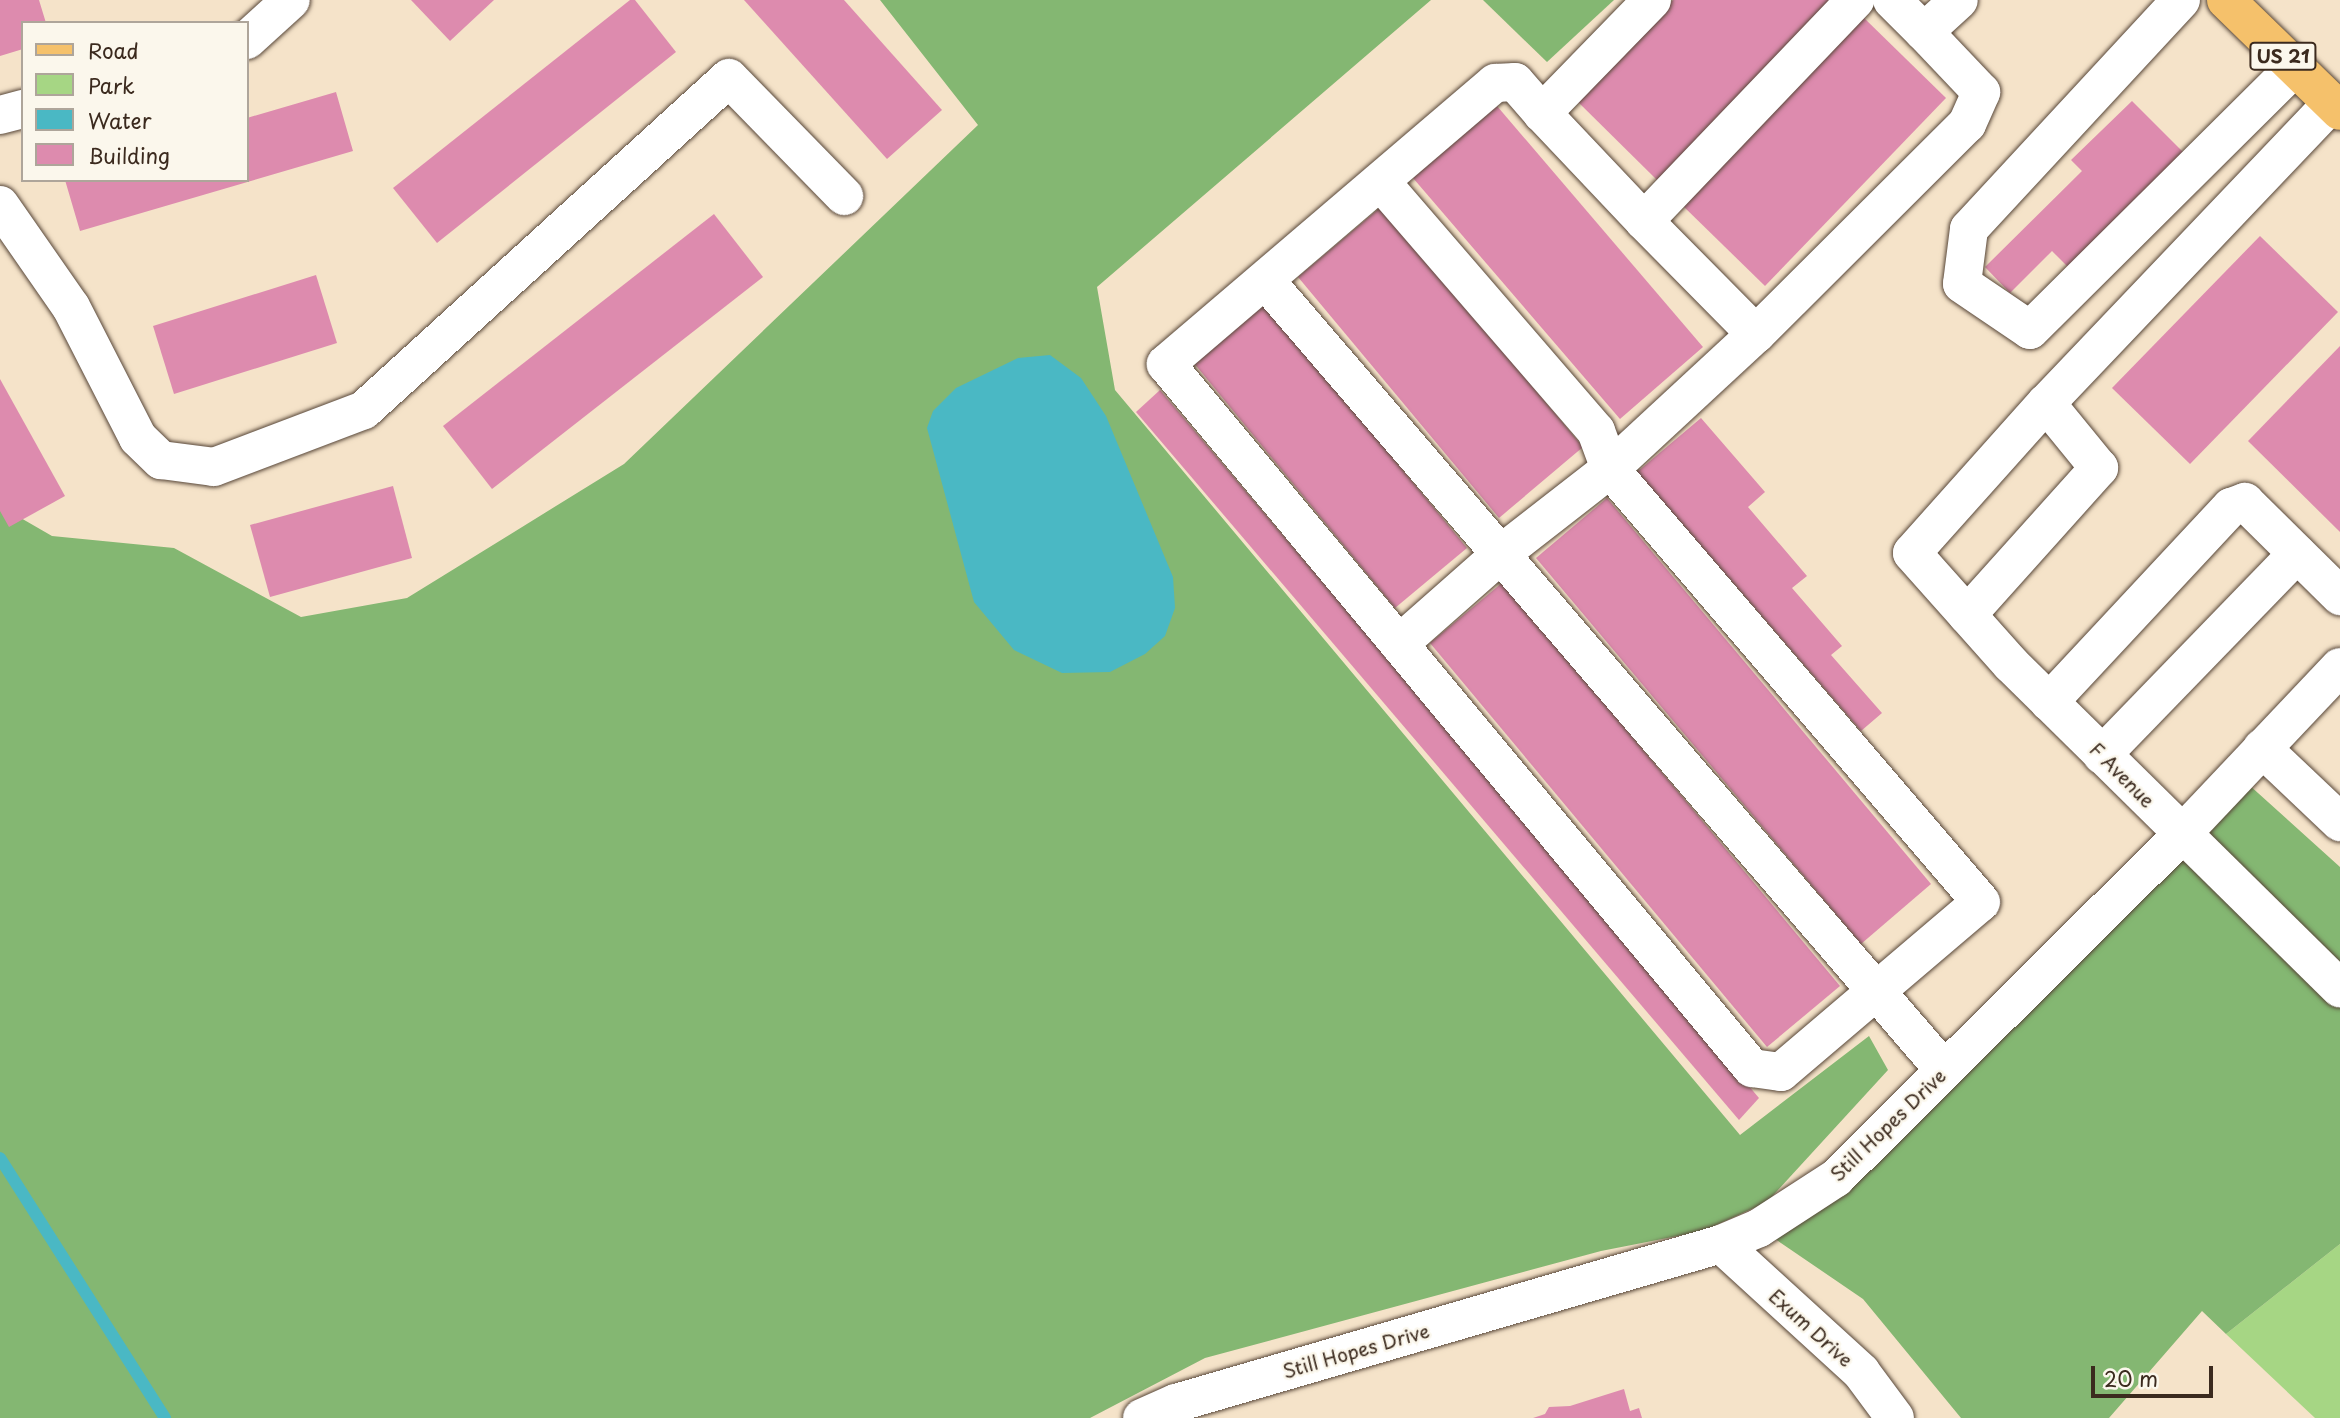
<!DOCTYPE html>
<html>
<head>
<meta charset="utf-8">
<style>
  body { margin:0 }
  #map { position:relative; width:2340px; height:1418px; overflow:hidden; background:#f5e3c9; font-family:"Playpen Sans",sans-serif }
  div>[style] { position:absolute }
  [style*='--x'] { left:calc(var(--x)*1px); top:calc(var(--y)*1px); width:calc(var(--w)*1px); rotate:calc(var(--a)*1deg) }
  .green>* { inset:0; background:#a6d684 }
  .forest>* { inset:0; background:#84b772 }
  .water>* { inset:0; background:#4ab8c4 }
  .stream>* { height:12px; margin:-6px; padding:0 6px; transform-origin:6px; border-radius:6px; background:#4ab8c4 }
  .building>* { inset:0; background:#dd8bae }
  .roads { filter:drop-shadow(0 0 2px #574638) drop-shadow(0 0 2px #574638) }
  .minor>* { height:38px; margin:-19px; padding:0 19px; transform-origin:19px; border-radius:19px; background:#fff }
  .major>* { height:38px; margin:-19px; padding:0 19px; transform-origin:19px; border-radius:19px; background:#f5c16b }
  span { translate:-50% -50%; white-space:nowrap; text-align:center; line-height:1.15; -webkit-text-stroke:5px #fbf7ec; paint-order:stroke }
  .shield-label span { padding:2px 5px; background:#fbf7ec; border:2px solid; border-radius:5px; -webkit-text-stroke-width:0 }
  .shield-label { font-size:18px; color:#3b2a1e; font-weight:700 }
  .street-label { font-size:19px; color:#3b2a1e }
  .legend { position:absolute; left:21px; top:21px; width:228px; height:161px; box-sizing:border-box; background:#fbf7ec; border:2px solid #aea59a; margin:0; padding:9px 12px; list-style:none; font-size:21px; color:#3b2a1e }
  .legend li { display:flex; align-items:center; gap:14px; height:35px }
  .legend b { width:35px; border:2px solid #aea59a }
  .scale { position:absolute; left:2091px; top:1366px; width:122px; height:32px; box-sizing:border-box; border:4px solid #3b2a1e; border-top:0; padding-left:9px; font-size:21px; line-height:24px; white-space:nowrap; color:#3b2a1e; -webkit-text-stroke:5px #fbf7ec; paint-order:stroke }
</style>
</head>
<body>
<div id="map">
  <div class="green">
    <div style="clip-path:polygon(2340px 1244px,2340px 1418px,2315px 1418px,2226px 1334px)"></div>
  </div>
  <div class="forest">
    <div style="clip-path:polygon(880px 0,1431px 0,1097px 287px,1115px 390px,1740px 1135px,1869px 1036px,1888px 1070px,1767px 1202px,1703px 1231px,1601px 1251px,1205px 1358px,1090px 1418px,0 1418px,0 506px,52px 536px,174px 548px,301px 617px,407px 598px,624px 464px,978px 125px)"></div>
    <div style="clip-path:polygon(1483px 0,1614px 0,1547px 62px)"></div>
    <div style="clip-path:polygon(2238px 775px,2340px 867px,2340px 1244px,2226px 1334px,2202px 1311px,2109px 1418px,1961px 1418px,1863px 1299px,1759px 1228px)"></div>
  </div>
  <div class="water">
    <div style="clip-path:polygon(1050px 355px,1081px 378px,1106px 416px,1173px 577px,1175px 608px,1165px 636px,1145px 654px,1110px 672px,1062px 673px,1014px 650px,974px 602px,927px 428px,933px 411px,956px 388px,1018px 358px)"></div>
  </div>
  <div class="stream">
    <div style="--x:0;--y:1158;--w:308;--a:57.6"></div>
  </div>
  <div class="building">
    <div style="clip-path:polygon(0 0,39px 0,46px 23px,23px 23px,23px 49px,0 56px)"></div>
    <div style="clip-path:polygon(411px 0,494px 0,450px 41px)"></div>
    <div style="clip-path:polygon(630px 0,635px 0,676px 52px,437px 243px,393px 188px)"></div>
    <div style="clip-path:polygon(744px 0,844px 0,942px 110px,887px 159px)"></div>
    <div style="clip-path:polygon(1673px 0,1833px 0,1657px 180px,1575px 99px)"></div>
    <div style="clip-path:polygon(1862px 16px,1946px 98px,1765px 286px,1681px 204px)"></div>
    <div style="clip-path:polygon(336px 92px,353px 151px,80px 231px,65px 180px,247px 180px,247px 118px)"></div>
    <div style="clip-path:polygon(2132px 101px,2188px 157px,2072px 271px,2052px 251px,2010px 293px,1985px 267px,2082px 171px,2071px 160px)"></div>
    <div style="clip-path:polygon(1497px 106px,1703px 347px,1620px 419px,1413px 178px)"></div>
    <div style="clip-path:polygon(1382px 206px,1583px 447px,1499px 518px,1298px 277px)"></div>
    <div style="clip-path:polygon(714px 214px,763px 277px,492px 489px,443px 426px)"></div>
    <div style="clip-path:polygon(2260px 236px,2338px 312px,2190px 464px,2112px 388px)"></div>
    <div style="clip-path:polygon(316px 275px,337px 343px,174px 394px,153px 326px)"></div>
    <div style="clip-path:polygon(1265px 303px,1467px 548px,1395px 608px,1193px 362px)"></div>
    <div style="clip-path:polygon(2340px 346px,2340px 532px,2248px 441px)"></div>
    <div style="clip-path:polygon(0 379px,65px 496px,9px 527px,0 511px)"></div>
    <div style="clip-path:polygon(1160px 390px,1759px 1098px,1739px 1120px,1136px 412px)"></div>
    <div style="clip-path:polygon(1701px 418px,1765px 492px,1748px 507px,1807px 576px,1792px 588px,1842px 646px,1831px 655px,1882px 713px,1861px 731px,1637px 472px)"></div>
    <div style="clip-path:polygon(393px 486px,412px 558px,270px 597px,250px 525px)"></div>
    <div style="clip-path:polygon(1607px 498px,1931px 884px,1861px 944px,1536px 558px)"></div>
    <div style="clip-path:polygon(1503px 582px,1840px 986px,1767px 1047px,1430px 643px)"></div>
    <div style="clip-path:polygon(1624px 1389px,1630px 1411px,1639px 1408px,1642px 1418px,1533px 1418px,1545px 1414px,1549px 1407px,1570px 1406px)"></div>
  </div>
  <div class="roads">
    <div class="minor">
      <div style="--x:1652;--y:0;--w:158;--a:134.2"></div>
      <div style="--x:1542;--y:113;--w:149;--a:46.6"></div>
      <div style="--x:1644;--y:221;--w:306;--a:-46.3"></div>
      <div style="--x:1892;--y:0;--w:45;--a:45"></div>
      <div style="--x:1924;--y:32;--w:47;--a:-42.4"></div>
      <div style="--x:2181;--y:0;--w:312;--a:132.8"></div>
      <div style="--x:1969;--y:229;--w:55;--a:97.3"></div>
      <div style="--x:1962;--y:284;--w:82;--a:34.1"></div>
      <div style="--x:2030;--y:330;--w:373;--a:-44.8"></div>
      <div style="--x:247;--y:40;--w:59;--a:-42.3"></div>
      <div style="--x:2332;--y:103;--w:414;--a:133.6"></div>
      <div style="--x:2046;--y:403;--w:201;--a:131.8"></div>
      <div style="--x:1912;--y:553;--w:149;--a:48.3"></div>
      <div style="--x:2011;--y:664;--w:462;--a:44.6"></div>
      <div style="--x:1542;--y:113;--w:41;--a:-131.1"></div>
      <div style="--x:1515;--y:82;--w:20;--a:177"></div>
      <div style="--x:1495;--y:83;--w:433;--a:139.5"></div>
      <div style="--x:1166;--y:364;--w:916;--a:50.23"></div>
      <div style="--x:1752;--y:1068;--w:29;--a:8"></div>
      <div style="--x:1781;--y:1072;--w:262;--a:-40.4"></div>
      <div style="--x:1981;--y:902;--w:570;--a:-130.59"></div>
      <div style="--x:1610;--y:469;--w:199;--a:-42.8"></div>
      <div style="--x:0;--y:115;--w:24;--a:-15"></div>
      <div style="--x:1381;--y:182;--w:329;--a:49.2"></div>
      <div style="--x:1596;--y:431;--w:40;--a:69.8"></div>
      <div style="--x:1610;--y:469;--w:138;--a:142.1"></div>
      <div style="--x:1501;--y:554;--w:136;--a:138.6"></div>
      <div style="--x:0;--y:205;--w:124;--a:55.2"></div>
      <div style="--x:71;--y:307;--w:147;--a:62.9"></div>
      <div style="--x:138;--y:438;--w:32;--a:44"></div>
      <div style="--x:161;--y:460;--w:53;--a:7.5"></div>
      <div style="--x:214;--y:467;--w:160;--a:-20.8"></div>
      <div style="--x:364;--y:410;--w:493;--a:-42.3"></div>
      <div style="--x:729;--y:78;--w:165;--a:45.7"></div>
      <div style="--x:1644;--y:221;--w:159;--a:45.3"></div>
      <div style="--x:1756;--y:334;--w:298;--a:-44.9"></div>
      <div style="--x:1967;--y:124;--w:35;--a:-66"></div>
      <div style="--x:1981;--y:92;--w:83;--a:-133.5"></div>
      <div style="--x:1265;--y:280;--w:1042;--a:49.32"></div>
      <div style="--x:1967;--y:615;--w:198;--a:-48.1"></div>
      <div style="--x:2099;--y:468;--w:84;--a:-129.2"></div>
      <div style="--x:2049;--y:702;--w:267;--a:-47"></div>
      <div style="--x:2231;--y:507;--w:15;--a:-20"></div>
      <div style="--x:2245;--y:502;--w:134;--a:44.7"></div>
      <div style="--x:2262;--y:748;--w:108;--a:43.5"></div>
      <div style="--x:2102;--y:755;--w:280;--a:-45.9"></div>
      <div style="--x:1721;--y:1244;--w:190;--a:42.4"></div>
      <div style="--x:1861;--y:1372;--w:57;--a:53.5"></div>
      <div style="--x:1142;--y:1418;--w:37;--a:-24"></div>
      <div style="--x:1176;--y:1403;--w:568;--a:-16.26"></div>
      <div style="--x:1721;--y:1244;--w:41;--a:-22.8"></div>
      <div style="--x:1759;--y:1228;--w:92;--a:-33"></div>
      <div style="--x:1836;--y:1178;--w:486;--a:-44.8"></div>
      <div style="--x:2181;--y:835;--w:231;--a:-46.6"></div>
    </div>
    <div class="major">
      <div style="--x:2226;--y:0;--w:159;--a:44.2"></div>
    </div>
  </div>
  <div class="shield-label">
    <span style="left:2283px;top:56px">US 21</span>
  </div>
  <div class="street-label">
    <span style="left:2122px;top:775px;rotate:45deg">F Avenue</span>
    <span style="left:1888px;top:1125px;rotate:-44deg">Still Hopes Drive</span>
    <span style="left:1811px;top:1328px;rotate:42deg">Exum Drive</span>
    <span style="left:1356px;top:1351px;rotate:-16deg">Still Hopes Drive</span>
  </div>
  <ul class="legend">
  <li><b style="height:9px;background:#f5c16b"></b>Road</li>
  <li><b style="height:19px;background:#a6d684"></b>Park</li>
  <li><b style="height:19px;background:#4ab8c4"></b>Water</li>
  <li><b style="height:19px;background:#dd8bae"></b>Building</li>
  </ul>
  <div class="scale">20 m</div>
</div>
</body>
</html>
